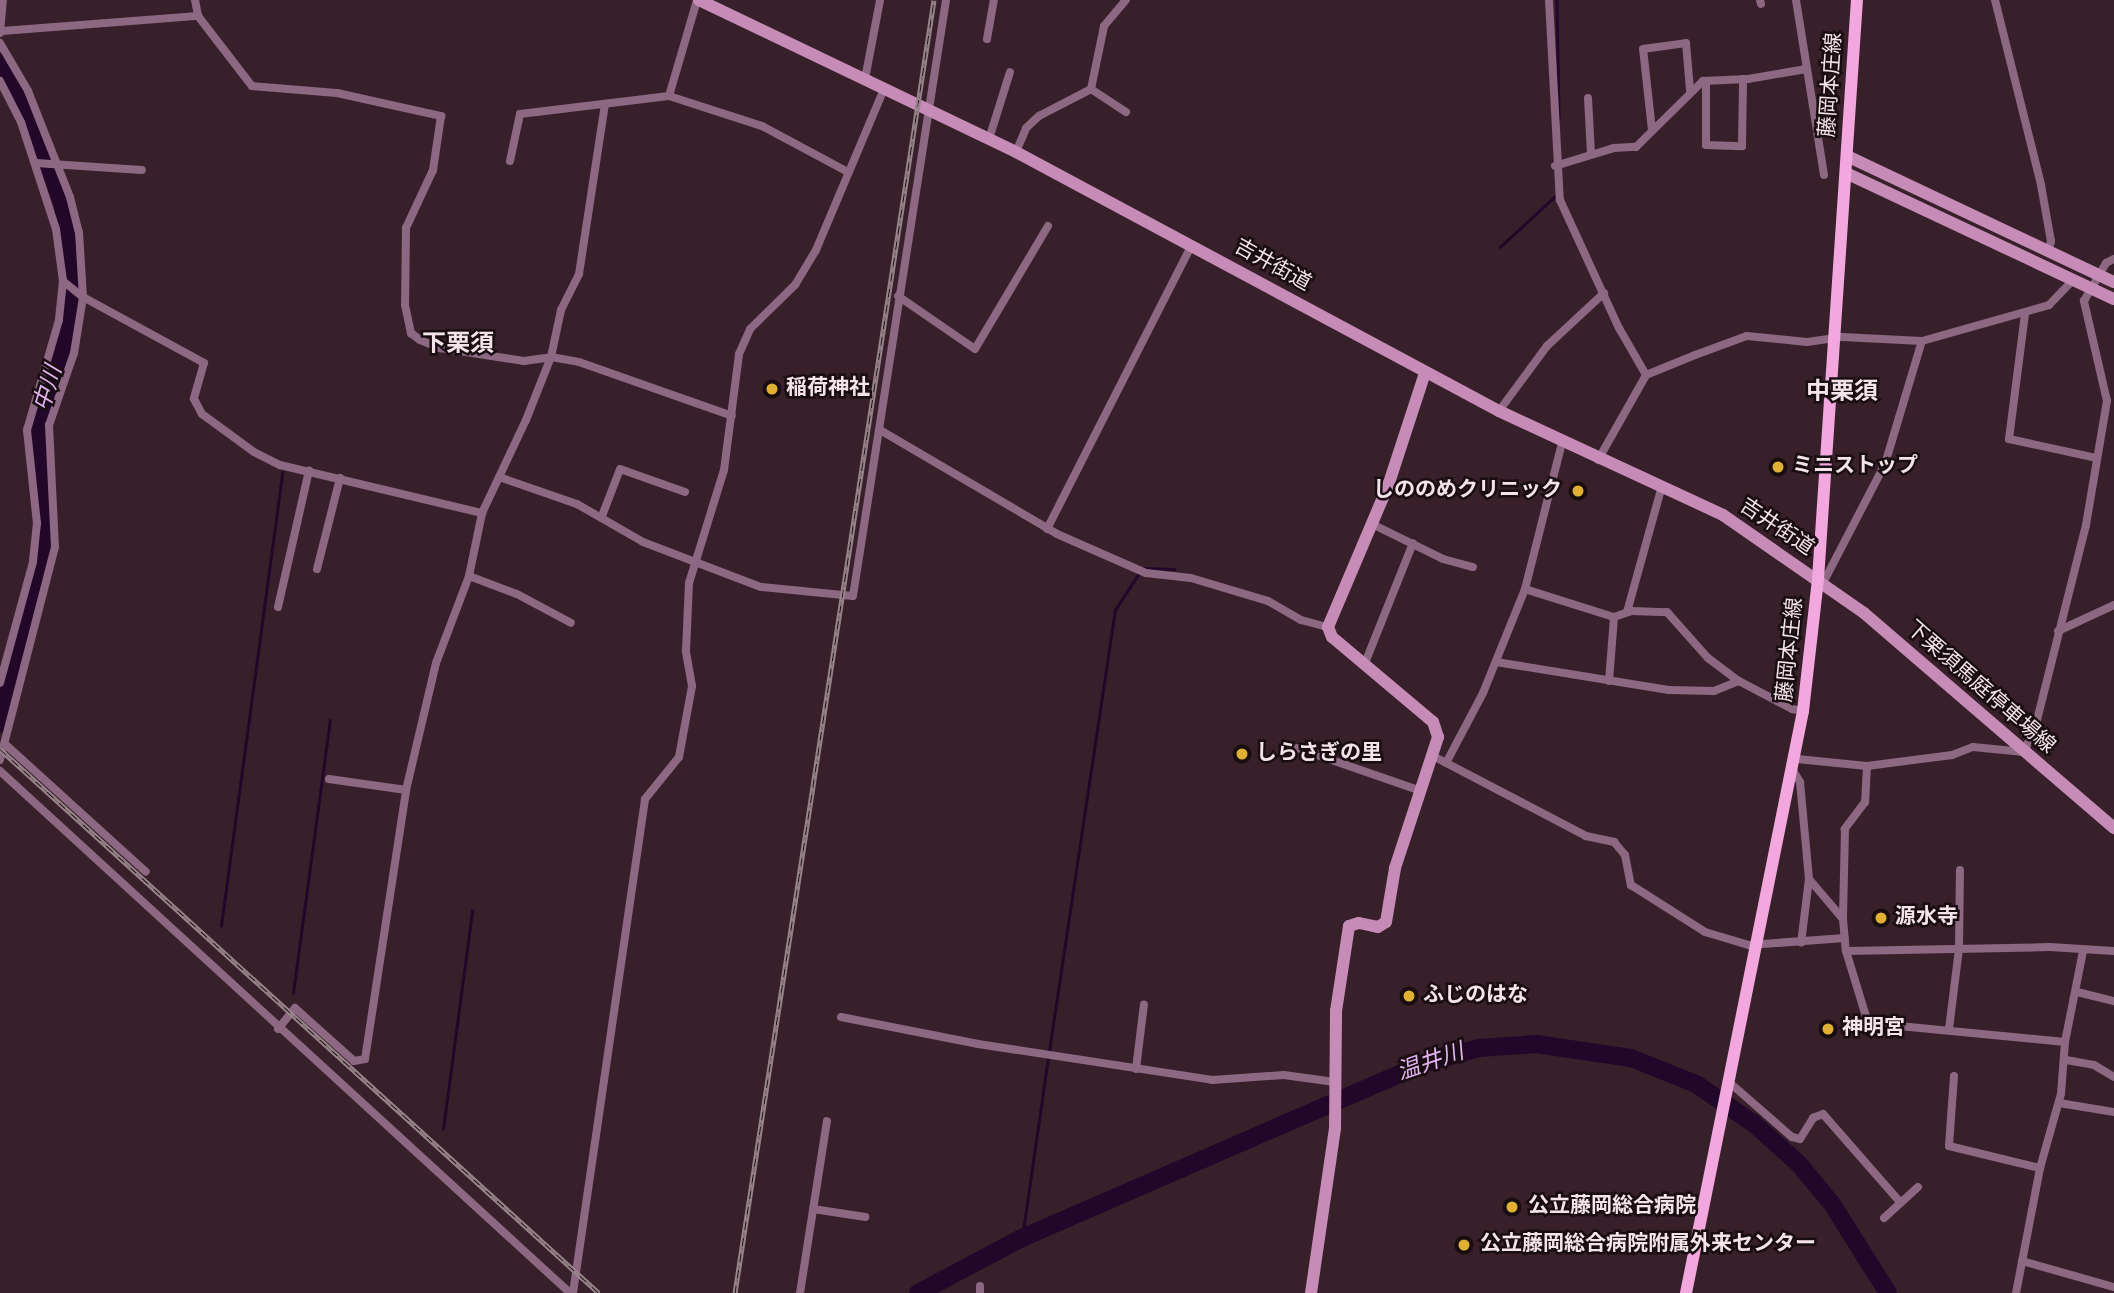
<!DOCTYPE html>
<html>
<head>
<meta charset="utf-8">
<style>
  body { margin:0 }
  #map { position:relative; width:2114px; height:1293px; overflow:hidden; background:#372029; font-family:Overpass,"Noto Sans JP",sans-serif }
  div>[style] { position:absolute }
  [style*='--x'] { left:calc(var(--x)*1px); top:calc(var(--y)*1px); width:calc(var(--w)*1px); rotate:calc(var(--a)*1deg) }
  .stream>* { height:2.5px; margin:-1.25px; padding:0 1.25px; transform-origin:1.25px; border-radius:1.25px; background:#22072a }
  .river>* { height:18px; margin:-9px; padding:0 9px; transform-origin:9px; border-radius:9px; background:#22072a }
  .street>* { height:8px; margin:-4px; padding:0 4px; transform-origin:4px; border-radius:4px; background:#8c6882 }
  .secondary>* { height:12px; margin:-6px; padding:0 6px; transform-origin:6px; border-radius:6px; background:#c68bb6 }
  .primary>* { height:12px; margin:-6px; padding:0 6px; transform-origin:6px; border-radius:6px; background:#f2a7de }
  .rail>* { height:5px; margin-top:-2.5px; transform-origin:0; background:repeating-linear-gradient(90deg,#180d11 0 8px,#97848b 0 16px); box-sizing:border-box; border-block:2px solid #97848b }
  .dots>* { width:19px; height:19px; translate:-50% -50%; box-sizing:border-box; border:4px solid #180d11; border-radius:50% }
  span { translate:-50% -50%; white-space:nowrap; text-align:center; line-height:1.15; -webkit-text-stroke:5px #180d11; paint-order:stroke }
  .street-label { font-size:21px; color:#f4e4ea }
  .poi-label { font-size:21px; color:#f4e4ea; font-weight:700 }
  .left { translate:0 -50%; text-align:left }
  .right { translate:-100% -50%; text-align:right }
  .water-label { font-size:23px; color:#e3b1f1; font-style:italic }
  .quarter-label { font-size:24px; color:#f4e4ea; font-weight:700 }
</style>
</head>
<body>
<div id="map">
  <div class="stream">
    <div style="--x:1557;--y:0;--w:119;--a:89"></div>
    <div style="--x:1500;--y:247;--w:74;--a:-42.8"></div>
    <div style="--x:1143;--y:568;--w:31;--a:2"></div>
    <div style="--x:221;--y:926;--w:458;--a:-82.3"></div>
    <div style="--x:293;--y:993;--w:275;--a:-82.3"></div>
    <div style="--x:1049;--y:1051;--w:446;--a:-81.5"></div>
    <div style="--x:1115;--y:610;--w:44;--a:-57"></div>
    <div style="--x:443;--y:1129;--w:220;--a:-82.4"></div>
    <div style="--x:1022;--y:1238;--w:182;--a:-81.8"></div>
  </div>
  <div class="river">
    <div style="--x:0;--y:63;--w:68;--a:61.9"></div>
    <div style="--x:32;--y:123;--w:84;--a:69"></div>
    <div style="--x:62;--y:201;--w:76;--a:80.2"></div>
    <div style="--x:75;--y:276;--w:57;--a:98.1"></div>
    <div style="--x:67;--y:332;--w:104;--a:106.7"></div>
    <div style="--x:37;--y:432;--w:87;--a:83.4"></div>
    <div style="--x:47;--y:518;--w:39;--a:96"></div>
    <div style="--x:43;--y:557;--w:172;--a:104.4"></div>
    <div style="--x:918;--y:1293;--w:118;--a:-27.9"></div>
    <div style="--x:1022;--y:1238;--w:436;--a:-23.5"></div>
    <div style="--x:1422;--y:1064;--w:59;--a:-15.7"></div>
    <div style="--x:1479;--y:1048;--w:57;--a:-4"></div>
    <div style="--x:1536;--y:1044;--w:96;--a:8.4"></div>
    <div style="--x:1631;--y:1058;--w:70;--a:21.8"></div>
    <div style="--x:1696;--y:1084;--w:69;--a:34.4"></div>
    <div style="--x:1753;--y:1123;--w:62;--a:41.7"></div>
    <div style="--x:1799;--y:1164;--w:52;--a:50.5"></div>
    <div style="--x:1832;--y:1204;--w:105;--a:57.8"></div>
  </div>
  <div class="street">
    <div style="--x:195;--y:0;--w:16;--a:79"></div>
    <div style="--x:198;--y:16;--w:88;--a:52.4"></div>
    <div style="--x:252;--y:86;--w:85;--a:4.7"></div>
    <div style="--x:337;--y:93;--w:107;--a:12.5"></div>
    <div style="--x:441;--y:116;--w:55;--a:98.4"></div>
    <div style="--x:433;--y:170;--w:64;--a:115"></div>
    <div style="--x:406;--y:228;--w:77;--a:90.7"></div>
    <div style="--x:405;--y:305;--w:29;--a:78"></div>
    <div style="--x:411;--y:333;--w:11;--a:38"></div>
    <div style="--x:420;--y:340;--w:22;--a:22"></div>
    <div style="--x:440;--y:348;--w:85;--a:8.8"></div>
    <div style="--x:524;--y:361;--w:27;--a:-8"></div>
    <div style="--x:551;--y:357;--w:28;--a:10"></div>
    <div style="--x:579;--y:362;--w:162;--a:19.4"></div>
    <div style="--x:1549;--y:0;--w:200;--a:86.9"></div>
    <div style="--x:1560;--y:200;--w:141;--a:65.3"></div>
    <div style="--x:1619;--y:328;--w:54;--a:60.1"></div>
    <div style="--x:1760;--y:0;--w:4;--a:76"></div>
    <div style="--x:1796;--y:0;--w:177;--a:80.9"></div>
    <div style="--x:1995;--y:0;--w:191;--a:76"></div>
    <div style="--x:2041;--y:185;--w:57;--a:79.9"></div>
    <div style="--x:2051;--y:241;--w:10;--a:107"></div>
    <div style="--x:2;--y:31;--w:197;--a:-4.4"></div>
    <div style="--x:0;--y:33;--w:33;--a:-85"></div>
    <div style="--x:987;--y:39;--w:40;--a:-80"></div>
    <div style="--x:0;--y:43;--w:56;--a:59.7"></div>
    <div style="--x:28;--y:91;--w:114;--a:68.4"></div>
    <div style="--x:70;--y:197;--w:36;--a:76"></div>
    <div style="--x:79;--y:232;--w:65;--a:86.5"></div>
    <div style="--x:83;--y:297;--w:57;--a:99.1"></div>
    <div style="--x:74;--y:353;--w:76;--a:109.1"></div>
    <div style="--x:49;--y:425;--w:122;--a:87.2"></div>
    <div style="--x:55;--y:547;--w:220;--a:104.5"></div>
    <div style="--x:865;--y:79;--w:80;--a:-79.2"></div>
    <div style="--x:0;--y:81;--w:46;--a:62.9"></div>
    <div style="--x:21;--y:122;--w:113;--a:71.9"></div>
    <div style="--x:56;--y:229;--w:52;--a:82.3"></div>
    <div style="--x:63;--y:281;--w:39;--a:96"></div>
    <div style="--x:59;--y:320;--w:115;--a:106.2"></div>
    <div style="--x:27;--y:430;--w:94;--a:83.9"></div>
    <div style="--x:37;--y:523;--w:39;--a:96"></div>
    <div style="--x:33;--y:562;--w:125;--a:105.3"></div>
    <div style="--x:1706;--y:81;--w:64;--a:90"></div>
    <div style="--x:1706;--y:145;--w:36;--a:2"></div>
    <div style="--x:1742;--y:146;--w:67;--a:-89.1"></div>
    <div style="--x:1091;--y:89;--w:42;--a:33.3"></div>
    <div style="--x:669;--y:96;--w:100;--a:-73.7"></div>
    <div style="--x:1588;--y:98;--w:56;--a:86.9"></div>
    <div style="--x:1652;--y:130;--w:81;--a:-96.3"></div>
    <div style="--x:1643;--y:49;--w:43;--a:-7.9"></div>
    <div style="--x:1686;--y:43;--w:47;--a:85.1"></div>
    <div style="--x:989;--y:139;--w:70;--a:-72.6"></div>
    <div style="--x:1016;--y:152;--w:26;--a:-67"></div>
    <div style="--x:1026;--y:128;--w:18;--a:-43"></div>
    <div style="--x:1039;--y:116;--w:59;--a:-27.4"></div>
    <div style="--x:1091;--y:89;--w:64;--a:-78.3"></div>
    <div style="--x:1104;--y:26;--w:34;--a:-50"></div>
    <div style="--x:510;--y:161;--w:48;--a:-78"></div>
    <div style="--x:520;--y:114;--w:150;--a:-6.9"></div>
    <div style="--x:669;--y:96;--w:98;--a:17.9"></div>
    <div style="--x:762;--y:126;--w:98;--a:28.1"></div>
    <div style="--x:36;--y:163;--w:106;--a:3.8"></div>
    <div style="--x:1555;--y:166;--w:62;--a:-17"></div>
    <div style="--x:1614;--y:148;--w:22;--a:-3"></div>
    <div style="--x:1636;--y:147;--w:94;--a:-44.6"></div>
    <div style="--x:1703;--y:81;--w:45;--a:-2.5"></div>
    <div style="--x:1748;--y:79;--w:59;--a:-9.8"></div>
    <div style="--x:63;--y:281;--w:26;--a:39"></div>
    <div style="--x:83;--y:297;--w:138;--a:28.6"></div>
    <div style="--x:204;--y:363;--w:37;--a:106"></div>
    <div style="--x:194;--y:399;--w:17;--a:62"></div>
    <div style="--x:202;--y:414;--w:64;--a:36.2"></div>
    <div style="--x:254;--y:452;--w:29;--a:27"></div>
    <div style="--x:280;--y:465;--w:208;--a:13.4"></div>
    <div style="--x:898;--y:296;--w:93;--a:34.5"></div>
    <div style="--x:975;--y:349;--w:143;--a:-59.3"></div>
    <div style="--x:2025;--y:314;--w:126;--a:97.3"></div>
    <div style="--x:2009;--y:439;--w:89;--a:12.3"></div>
    <div style="--x:1499;--y:411;--w:81;--a:-53.6"></div>
    <div style="--x:1547;--y:346;--w:78;--a:-42.9"></div>
    <div style="--x:880;--y:430;--w:205;--a:30.4"></div>
    <div style="--x:1057;--y:534;--w:97;--a:23.7"></div>
    <div style="--x:1146;--y:573;--w:45;--a:6.3"></div>
    <div style="--x:1191;--y:578;--w:80;--a:16.6"></div>
    <div style="--x:1268;--y:601;--w:38;--a:30"></div>
    <div style="--x:1301;--y:620;--w:28;--a:15"></div>
    <div style="--x:1598;--y:460;--w:98;--a:-60.5"></div>
    <div style="--x:1646;--y:375;--w:53;--a:-22.2"></div>
    <div style="--x:1695;--y:355;--w:55;--a:-20.1"></div>
    <div style="--x:1747;--y:336;--w:60;--a:5.7"></div>
    <div style="--x:1807;--y:342;--w:35;--a:-8"></div>
    <div style="--x:1842;--y:337;--w:80;--a:2.9"></div>
    <div style="--x:1922;--y:341;--w:132;--a:-15.8"></div>
    <div style="--x:2049;--y:305;--w:35;--a:-46"></div>
    <div style="--x:499;--y:477;--w:83;--a:19.1"></div>
    <div style="--x:577;--y:504;--w:76;--a:29.9"></div>
    <div style="--x:643;--y:542;--w:126;--a:20.9"></div>
    <div style="--x:761;--y:587;--w:92;--a:5.6"></div>
    <div style="--x:853;--y:596;--w:603;--a:-81.13"></div>
    <div style="--x:602;--y:516;--w:50;--a:-69"></div>
    <div style="--x:620;--y:469;--w:69;--a:19.5"></div>
    <div style="--x:1372;--y:524;--w:79;--a:26.2"></div>
    <div style="--x:1443;--y:559;--w:31;--a:15"></div>
    <div style="--x:1047;--y:529;--w:319;--a:-63"></div>
    <div style="--x:317;--y:569;--w:94;--a:-75.8"></div>
    <div style="--x:469;--y:576;--w:51;--a:20.6"></div>
    <div style="--x:517;--y:594;--w:61;--a:28.2"></div>
    <div style="--x:1823;--y:583;--w:134;--a:-62.5"></div>
    <div style="--x:1885;--y:464;--w:128;--a:-73.3"></div>
    <div style="--x:1525;--y:589;--w:93;--a:17.5"></div>
    <div style="--x:1614;--y:617;--w:18;--a:-19"></div>
    <div style="--x:1631;--y:611;--w:36;--a:2"></div>
    <div style="--x:1667;--y:612;--w:62;--a:48.3"></div>
    <div style="--x:1708;--y:658;--w:39;--a:37"></div>
    <div style="--x:278;--y:607;--w:140;--a:-77.2"></div>
    <div style="--x:1627;--y:612;--w:131;--a:-74.5"></div>
    <div style="--x:2058;--y:631;--w:62;--a:-24.9"></div>
    <div style="--x:1496;--y:662;--w:175;--a:9.2"></div>
    <div style="--x:1669;--y:690;--w:45;--a:1.3"></div>
    <div style="--x:1714;--y:691;--w:27;--a:-22"></div>
    <div style="--x:1739;--y:681;--w:60;--a:27.8"></div>
    <div style="--x:1792;--y:709;--w:11;--a:10"></div>
    <div style="--x:1365;--y:663;--w:129;--a:-68.2"></div>
    <div style="--x:1609;--y:681;--w:64;--a:-85.5"></div>
    <div style="--x:5;--y:744;--w:190;--a:42.2"></div>
    <div style="--x:1297;--y:748;--w:131;--a:19.1"></div>
    <div style="--x:1433;--y:756;--w:173;--a:27.6"></div>
    <div style="--x:1586;--y:836;--w:29;--a:12"></div>
    <div style="--x:1614;--y:842;--w:17;--a:50"></div>
    <div style="--x:1625;--y:855;--w:31;--a:79"></div>
    <div style="--x:1631;--y:885;--w:88;--a:32.4"></div>
    <div style="--x:1705;--y:932;--w:46;--a:16.5"></div>
    <div style="--x:1749;--y:945;--w:96;--a:-4.2"></div>
    <div style="--x:1797;--y:759;--w:70;--a:5.7"></div>
    <div style="--x:1867;--y:766;--w:86;--a:-7.4"></div>
    <div style="--x:1952;--y:755;--w:22;--a:-21"></div>
    <div style="--x:1973;--y:747;--w:51;--a:5.6"></div>
    <div style="--x:2024;--y:752;--w:30;--a:-67"></div>
    <div style="--x:2036;--y:724;--w:205;--a:-75.9"></div>
    <div style="--x:2086;--y:525;--w:126;--a:-80.4"></div>
    <div style="--x:2107;--y:401;--w:103;--a:-103"></div>
    <div style="--x:2084;--y:301;--w:44;--a:-59.9"></div>
    <div style="--x:2106;--y:263;--w:9;--a:-27"></div>
    <div style="--x:1446;--y:763;--w:79;--a:-62.1"></div>
    <div style="--x:1483;--y:693;--w:112;--a:-68"></div>
    <div style="--x:1525;--y:589;--w:151;--a:-75.8"></div>
    <div style="--x:1867;--y:766;--w:36;--a:93"></div>
    <div style="--x:1865;--y:802;--w:34;--a:127"></div>
    <div style="--x:1845;--y:829;--w:90;--a:91.3"></div>
    <div style="--x:1843;--y:919;--w:32;--a:85"></div>
    <div style="--x:1846;--y:951;--w:75;--a:73"></div>
    <div style="--x:1868;--y:1023;--w:198;--a:5.5"></div>
    <div style="--x:0;--y:771;--w:773;--a:42.48"></div>
    <div style="--x:1794;--y:772;--w:12;--a:59"></div>
    <div style="--x:1800;--y:782;--w:97;--a:84.7"></div>
    <div style="--x:1809;--y:879;--w:64;--a:97.1"></div>
    <div style="--x:329;--y:779;--w:78;--a:8.1"></div>
    <div style="--x:1809;--y:879;--w:52;--a:49.6"></div>
    <div style="--x:1846;--y:951;--w:204;--a:-1.1"></div>
    <div style="--x:2050;--y:947;--w:64;--a:3.6"></div>
    <div style="--x:2077;--y:992;--w:38;--a:14"></div>
    <div style="--x:841;--y:1017;--w:140;--a:11.1"></div>
    <div style="--x:978;--y:1044;--w:237;--a:8.7"></div>
    <div style="--x:1212;--y:1080;--w:72;--a:-4"></div>
    <div style="--x:1284;--y:1075;--w:51;--a:7.8"></div>
    <div style="--x:278;--y:1029;--w:27;--a:-51"></div>
    <div style="--x:295;--y:1008;--w:79;--a:41.9"></div>
    <div style="--x:354;--y:1061;--w:11;--a:-10"></div>
    <div style="--x:365;--y:1059;--w:272;--a:-81.3"></div>
    <div style="--x:406;--y:790;--w:130;--a:-76.7"></div>
    <div style="--x:436;--y:663;--w:93;--a:-69.2"></div>
    <div style="--x:469;--y:576;--w:64;--a:-78.3"></div>
    <div style="--x:482;--y:513;--w:103;--a:-64.7"></div>
    <div style="--x:526;--y:420;--w:68;--a:-68.4"></div>
    <div style="--x:551;--y:357;--w:48;--a:-78"></div>
    <div style="--x:561;--y:310;--w:40;--a:-63.4"></div>
    <div style="--x:579;--y:274;--w:172;--a:-81.3"></div>
    <div style="--x:1949;--y:1029;--w:81;--a:-82.9"></div>
    <div style="--x:1959;--y:949;--w:79;--a:-89.3"></div>
    <div style="--x:2066;--y:1060;--w:28;--a:10"></div>
    <div style="--x:2094;--y:1065;--w:23;--a:31"></div>
    <div style="--x:1136;--y:1069;--w:65;--a:-83"></div>
    <div style="--x:1954;--y:1076;--w:70;--a:94.1"></div>
    <div style="--x:1949;--y:1146;--w:94;--a:13.6"></div>
    <div style="--x:1730;--y:1083;--w:82;--a:41.1"></div>
    <div style="--x:1792;--y:1137;--w:8;--a:14"></div>
    <div style="--x:1800;--y:1139;--w:25;--a:-58"></div>
    <div style="--x:1813;--y:1118;--w:11;--a:-22"></div>
    <div style="--x:1823;--y:1114;--w:117;--a:48.8"></div>
    <div style="--x:2059;--y:1103;--w:56;--a:9.3"></div>
    <div style="--x:813;--y:1209;--w:53;--a:8.7"></div>
    <div style="--x:1884;--y:1218;--w:46;--a:-42.4"></div>
    <div style="--x:2022;--y:1261;--w:96;--a:15.8"></div>
    <div style="--x:573;--y:1293;--w:499;--a:-81.7"></div>
    <div style="--x:645;--y:799;--w:54;--a:-51"></div>
    <div style="--x:679;--y:757;--w:72;--a:-79.6"></div>
    <div style="--x:692;--y:686;--w:36;--a:-100"></div>
    <div style="--x:686;--y:651;--w:68;--a:-87.5"></div>
    <div style="--x:689;--y:583;--w:118;--a:-72.8"></div>
    <div style="--x:724;--y:470;--w:117;--a:-82.6"></div>
    <div style="--x:739;--y:354;--w:27;--a:-66"></div>
    <div style="--x:750;--y:329;--w:63;--a:-44.4"></div>
    <div style="--x:795;--y:285;--w:41;--a:-59"></div>
    <div style="--x:816;--y:250;--w:175;--a:-67.1"></div>
    <div style="--x:800;--y:1293;--w:174;--a:-81.1"></div>
    <div style="--x:980;--y:1293;--w:7;--a:-90"></div>
    <div style="--x:2016;--y:1293;--w:127;--a:-79.1"></div>
    <div style="--x:2040;--y:1168;--w:77;--a:-74.2"></div>
    <div style="--x:2061;--y:1094;--w:52;--a:-85.6"></div>
    <div style="--x:2065;--y:1042;--w:93;--a:-78.8"></div>
  </div>
  <div class="secondary">
    <div style="--x:699;--y:0;--w:352;--a:25.6"></div>
    <div style="--x:1016;--y:152;--w:548;--a:28.2"></div>
    <div style="--x:1499;--y:411;--w:247;--a:24.9"></div>
    <div style="--x:1723;--y:515;--w:172;--a:34.8"></div>
    <div style="--x:1864;--y:613;--w:330;--a:40.7"></div>
    <div style="--x:1847;--y:156;--w:295;--a:25.3"></div>
    <div style="--x:1846;--y:173;--w:296;--a:25.2"></div>
    <div style="--x:1311;--y:1293;--w:166;--a:-81.7"></div>
    <div style="--x:1335;--y:1129;--w:118;--a:-89.5"></div>
    <div style="--x:1336;--y:1011;--w:86;--a:-81.3"></div>
    <div style="--x:1349;--y:926;--w:10;--a:-17"></div>
    <div style="--x:1359;--y:923;--w:19;--a:12"></div>
    <div style="--x:1378;--y:927;--w:9;--a:-32"></div>
    <div style="--x:1386;--y:922;--w:55;--a:-80.5"></div>
    <div style="--x:1395;--y:868;--w:138;--a:-71.8"></div>
    <div style="--x:1438;--y:737;--w:16;--a:-108"></div>
    <div style="--x:1433;--y:722;--w:132;--a:-139.9"></div>
    <div style="--x:1332;--y:637;--w:11;--a:-112"></div>
    <div style="--x:1328;--y:627;--w:156;--a:-67"></div>
    <div style="--x:1389;--y:483;--w:116;--a:-71.9"></div>
  </div>
  <div class="primary">
    <div style="--x:1686;--y:1293;--w:594;--a:-78.63"></div>
    <div style="--x:1803;--y:711;--w:133;--a:-83.5"></div>
    <div style="--x:1818;--y:579;--w:580;--a:-86.15"></div>
  </div>
  <div class="rail">
    <div style="--x:0;--y:749;--w:809;--a:42.25"></div>
    <div style="--x:735;--y:1293;--w:1308;--a:-81.25"></div>
  </div>
  <div class="dots">
    <div style="left:772px;top:389px;background:#dfb034"></div>
    <div style="left:1778px;top:467px;background:#dfb034"></div>
    <div style="left:1578px;top:491px;background:#dfb034"></div>
    <div style="left:1242px;top:754px;background:#dfb034"></div>
    <div style="left:1881px;top:918px;background:#dfb034"></div>
    <div style="left:1409px;top:996px;background:#dfb034"></div>
    <div style="left:1828px;top:1029px;background:#dfb034"></div>
    <div style="left:1512px;top:1207px;background:#dfb034"></div>
    <div style="left:1464px;top:1245px;background:#dfb034"></div>
  </div>
  <div class="street-label">
    <span style="left:1832px;top:85px;rotate:-86deg">藤岡本庄線</span>
    <span style="left:1272px;top:266px;rotate:29deg">吉井街道</span>
    <span style="left:1776px;top:528px;rotate:34deg">吉井街道</span>
    <span style="left:1791px;top:650px;rotate:-84deg">藤岡本庄線</span>
    <span style="left:1980px;top:688px;rotate:41deg">下栗須馬庭停車場線</span>
  </div>
  <div class="poi-label">
    <span class="left" style="left:786px;top:389px">稲荷神社</span>
    <span class="left" style="left:1792px;top:467px">ミニストップ</span>
    <span class="right" style="left:1562px;top:491px">しののめクリニック</span>
    <span class="left" style="left:1256px;top:754px">しらさぎの里</span>
    <span class="left" style="left:1895px;top:918px">源水寺</span>
    <span class="left" style="left:1423px;top:996px">ふじのはな</span>
    <span class="left" style="left:1842px;top:1029px">神明宮</span>
    <span class="left" style="left:1528px;top:1207px">公立藤岡総合病院</span>
    <span class="left" style="left:1480px;top:1245px">公立藤岡総合病院附属外来センター</span>
  </div>
  <div class="water-label">
    <span style="left:50px;top:389px;rotate:-73deg">中川</span>
    <span style="left:1431px;top:1064px;rotate:-19deg">温井川</span>
  </div>
  <div class="quarter-label">
    <span style="left:458px;top:346px">下栗須</span>
    <span style="left:1842px;top:394px">中栗須</span>
  </div>
</div>
</body>
</html>
